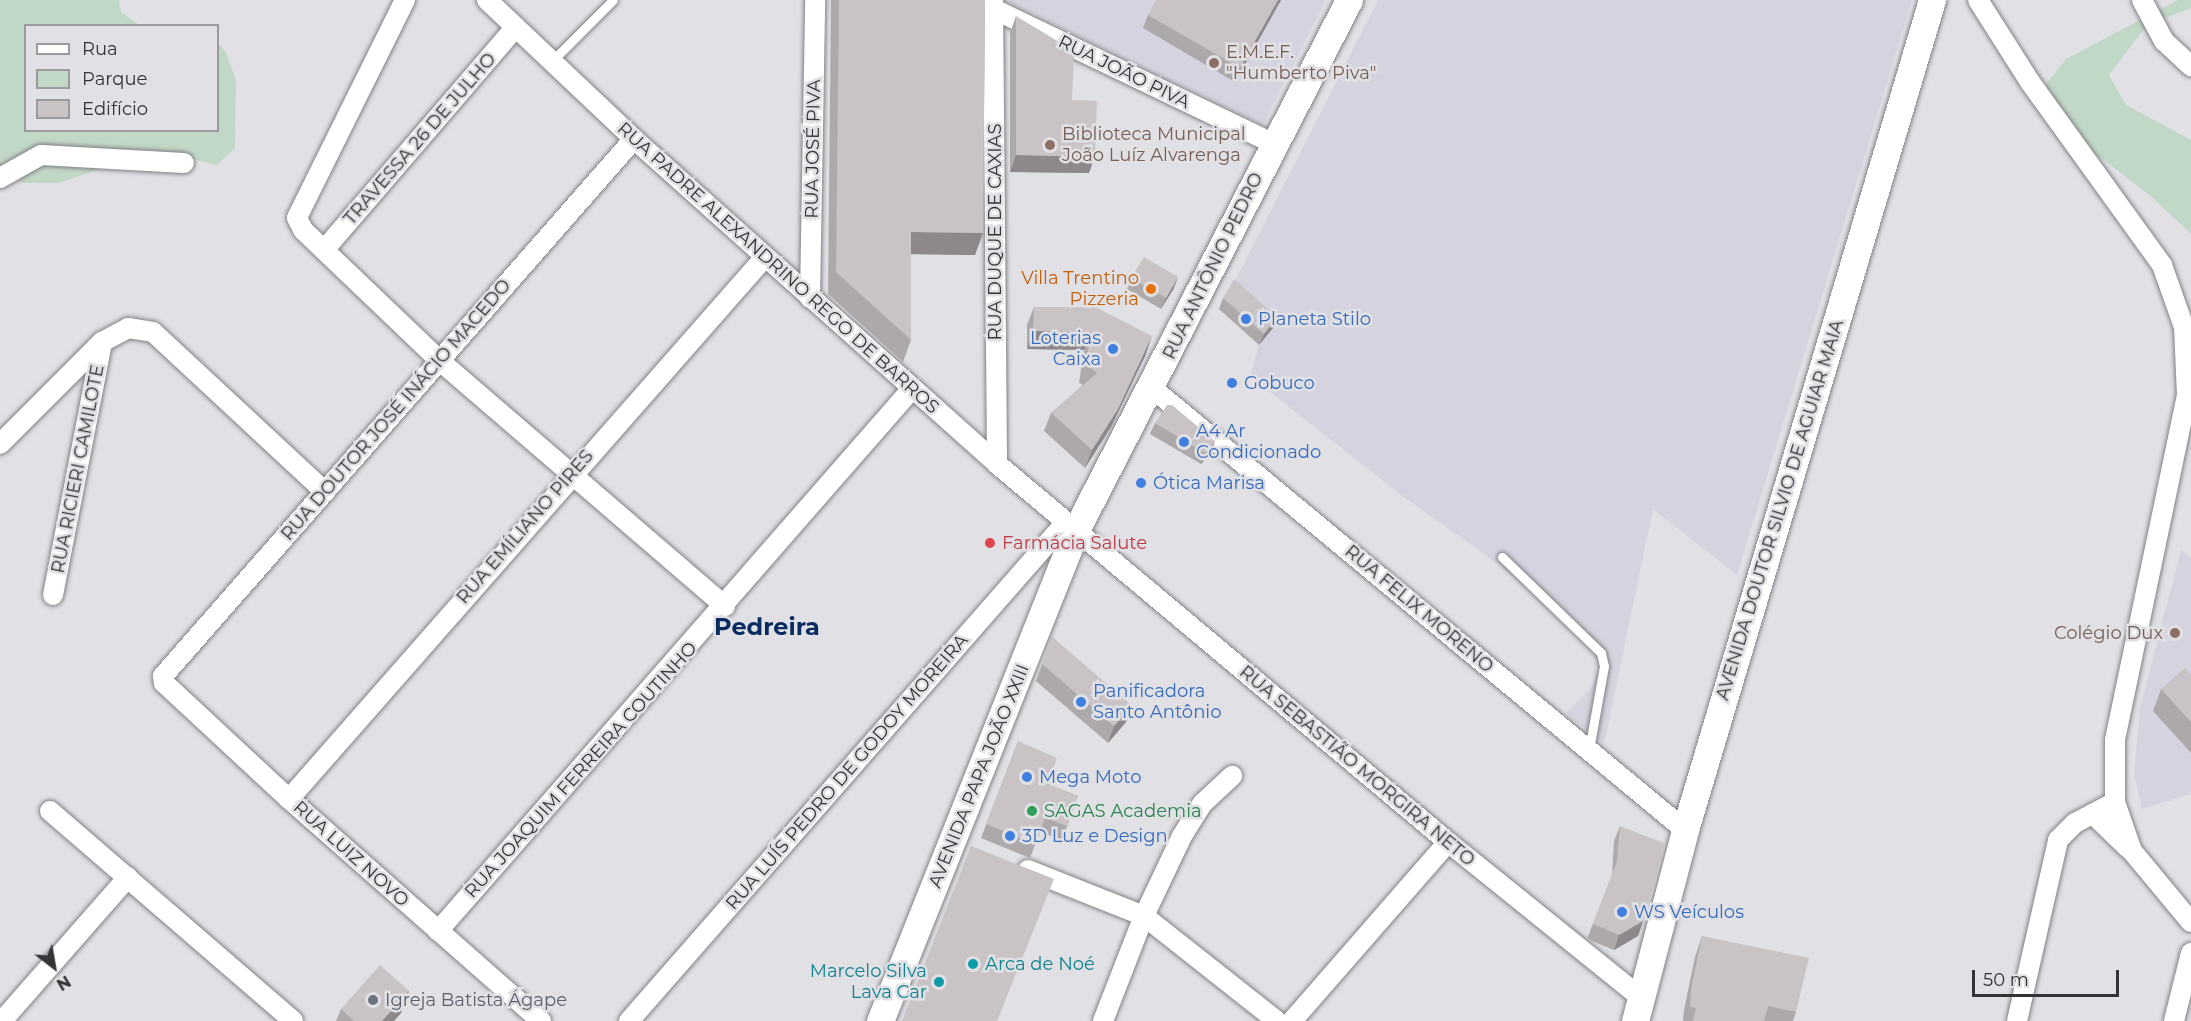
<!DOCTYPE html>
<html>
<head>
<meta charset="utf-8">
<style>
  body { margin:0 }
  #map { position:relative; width:2191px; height:1021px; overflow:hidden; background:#e0e0e5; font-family:Montserrat,sans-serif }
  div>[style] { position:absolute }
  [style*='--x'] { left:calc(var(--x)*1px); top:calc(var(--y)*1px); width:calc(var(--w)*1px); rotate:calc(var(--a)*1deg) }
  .built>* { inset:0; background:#d4d3df }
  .green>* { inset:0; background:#c2d8c6 }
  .roads { filter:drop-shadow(0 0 2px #828186) drop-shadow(0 0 2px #828186) }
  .service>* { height:9px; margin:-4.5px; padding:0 4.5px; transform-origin:4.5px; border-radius:4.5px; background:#fff }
  .minor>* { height:20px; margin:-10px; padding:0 10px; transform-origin:10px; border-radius:10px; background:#fff }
  .secondary>* { height:27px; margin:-13.5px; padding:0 13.5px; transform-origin:13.5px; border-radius:13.5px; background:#fff }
  .wall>* { inset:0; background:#ada8aa }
  .shaded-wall>* { inset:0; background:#8d888b }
  .building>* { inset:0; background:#c9c3c6 }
  .dots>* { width:16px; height:16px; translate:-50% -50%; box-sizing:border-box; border:3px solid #e0e0e5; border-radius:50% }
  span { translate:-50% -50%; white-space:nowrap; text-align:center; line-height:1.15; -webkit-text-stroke:5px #e0e0e5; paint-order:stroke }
  .education-label { font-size:18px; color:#785e54 }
  .left { translate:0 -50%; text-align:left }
  .right { translate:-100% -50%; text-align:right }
  .street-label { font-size:18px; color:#343335 }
  .food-label { font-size:18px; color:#c56008 }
  .shop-label { font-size:18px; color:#366cbe }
  .health-label { font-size:18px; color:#be3a42 }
  .leisure-label { font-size:18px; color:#27864d }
  .culture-label { font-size:18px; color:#0d838f }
  .worship-label { font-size:18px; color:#5b616d }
  .district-label { font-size:24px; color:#0a2b5f; font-weight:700 }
  .legend { position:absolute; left:24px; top:24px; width:195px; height:108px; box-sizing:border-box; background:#e0e0e5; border:2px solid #9b9b9f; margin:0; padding:8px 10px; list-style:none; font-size:18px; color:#343335 }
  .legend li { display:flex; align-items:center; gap:12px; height:30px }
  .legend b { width:30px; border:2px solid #9b9b9f }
  .north { position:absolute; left:24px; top:937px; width:60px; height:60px; -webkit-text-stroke:4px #e0e0e5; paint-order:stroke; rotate:149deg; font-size:16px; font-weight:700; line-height:24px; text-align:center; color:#343335 }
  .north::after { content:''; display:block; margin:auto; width:21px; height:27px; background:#343335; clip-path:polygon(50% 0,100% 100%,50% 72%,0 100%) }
  .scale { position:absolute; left:1972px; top:970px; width:147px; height:27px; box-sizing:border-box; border:3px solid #343335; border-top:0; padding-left:8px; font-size:18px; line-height:21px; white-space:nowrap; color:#343335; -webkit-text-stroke:4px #e0e0e5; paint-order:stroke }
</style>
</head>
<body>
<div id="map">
  <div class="built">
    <div style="clip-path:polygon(1004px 0,1326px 0,1263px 125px)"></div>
    <div style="clip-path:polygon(1378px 0,1912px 0,1737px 575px,1653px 509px,1604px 744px,1566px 713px,1591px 688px,1600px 666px,1591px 644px,1501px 566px,1401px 495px,1250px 376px,1259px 345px,1273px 328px,1230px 291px)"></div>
    <div style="clip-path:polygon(2181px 550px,2191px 558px,2191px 794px,2142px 809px,2134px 774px,2140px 708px)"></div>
  </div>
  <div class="green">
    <div style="clip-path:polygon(0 0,119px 0,121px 12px,139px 25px,26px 26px,26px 130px,218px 130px,218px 43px,226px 52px,236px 80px,235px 148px,217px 165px,185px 157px,115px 164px,59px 183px,25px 183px,0 176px)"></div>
    <div style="clip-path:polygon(2178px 0,2191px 0,2191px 8px,2147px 25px,2109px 75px,2126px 105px,2191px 140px,2191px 234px,2153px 198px,2103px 159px,2074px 143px,2056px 112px,2046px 84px,2066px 59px)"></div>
  </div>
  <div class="roads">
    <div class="service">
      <div style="--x:552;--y:61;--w:86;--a:-45"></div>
      <div style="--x:1502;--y:557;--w:138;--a:44.1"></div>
      <div style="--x:1601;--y:653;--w:13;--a:77"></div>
      <div style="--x:1604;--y:666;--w:84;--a:100.2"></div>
    </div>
    <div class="minor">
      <div style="--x:405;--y:0;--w:243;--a:116.4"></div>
      <div style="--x:297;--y:218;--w:13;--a:63"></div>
      <div style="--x:303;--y:230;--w:190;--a:43.7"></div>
      <div style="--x:440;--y:361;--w:376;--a:40.7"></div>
      <div style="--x:487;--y:0;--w:202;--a:43.4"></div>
      <div style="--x:634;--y:139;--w:487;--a:41.8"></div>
      <div style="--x:997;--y:464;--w:588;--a:39.97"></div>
      <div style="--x:1448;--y:842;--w:248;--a:38.9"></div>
      <div style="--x:975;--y:0;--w:332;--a:25.7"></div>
      <div style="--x:993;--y:0;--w:464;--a:89.5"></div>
      <div style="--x:1978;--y:0;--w:97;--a:57.6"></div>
      <div style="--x:2030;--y:82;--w:226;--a:54.2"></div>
      <div style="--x:2162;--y:265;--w:66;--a:70.5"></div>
      <div style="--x:2184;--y:327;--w:68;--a:87.5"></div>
      <div style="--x:2187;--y:395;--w:352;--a:101.8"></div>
      <div style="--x:2115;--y:740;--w:62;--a:90"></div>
      <div style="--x:2115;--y:802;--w:52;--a:70.9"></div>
      <div style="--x:2132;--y:851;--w:92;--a:50.3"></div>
      <div style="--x:2142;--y:0;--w:47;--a:61.8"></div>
      <div style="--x:2164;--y:41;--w:37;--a:43"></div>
      <div style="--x:0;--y:178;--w:47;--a:-29.3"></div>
      <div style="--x:41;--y:155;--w:143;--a:3.2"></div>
      <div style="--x:324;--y:250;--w:294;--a:-49.3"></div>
      <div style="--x:810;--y:298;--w:298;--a:-89"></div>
      <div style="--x:1152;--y:388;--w:692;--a:39.67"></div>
      <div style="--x:0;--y:444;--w:144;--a:-45"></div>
      <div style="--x:102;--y:342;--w:30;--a:-28"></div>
      <div style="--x:128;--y:328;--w:25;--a:9"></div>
      <div style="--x:153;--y:332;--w:235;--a:42.9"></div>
      <div style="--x:53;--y:595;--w:258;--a:-79"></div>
      <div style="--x:289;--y:799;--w:721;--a:-48.71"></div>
      <div style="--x:50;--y:811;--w:321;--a:40.8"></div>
      <div style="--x:2093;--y:814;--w:49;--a:44.2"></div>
      <div style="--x:1028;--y:870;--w:125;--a:21.6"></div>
      <div style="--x:1144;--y:916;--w:169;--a:38.3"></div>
      <div style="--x:438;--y:931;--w:719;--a:-48.84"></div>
      <div style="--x:2;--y:1021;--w:191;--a:-48.8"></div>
      <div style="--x:541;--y:1021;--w:336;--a:-138.6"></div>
      <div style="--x:289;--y:799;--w:171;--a:-137.1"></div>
      <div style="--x:164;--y:683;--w:7;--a:-98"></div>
      <div style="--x:163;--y:676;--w:714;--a:-48.75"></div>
      <div style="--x:629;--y:1021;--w:663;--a:-48.79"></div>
      <div style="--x:1103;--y:1021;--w:113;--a:-68.7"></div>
      <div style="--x:1144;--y:916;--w:89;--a:-64.6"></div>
      <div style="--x:1182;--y:836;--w:39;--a:-58"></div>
      <div style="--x:1203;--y:803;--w:40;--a:-43"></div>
      <div style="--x:1292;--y:1021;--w:237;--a:-48.9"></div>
      <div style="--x:2017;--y:1021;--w:186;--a:-77.2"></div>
      <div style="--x:2058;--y:840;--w:24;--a:-45"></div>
      <div style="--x:2075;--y:823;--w:45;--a:-27.7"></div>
      <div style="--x:2174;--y:1021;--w:70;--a:-76"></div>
    </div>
    <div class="secondary">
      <div style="--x:880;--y:1021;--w:529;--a:-68.24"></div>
      <div style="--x:1076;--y:530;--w:596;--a:-62.75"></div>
      <div style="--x:1635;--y:1021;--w:197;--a:-75.3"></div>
      <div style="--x:1685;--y:830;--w:866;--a:-73.43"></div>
    </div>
  </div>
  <div class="wall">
    <div style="clip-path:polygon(831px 0,985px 0,983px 233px,975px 255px,911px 254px,911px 340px,903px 362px,828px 294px)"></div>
    <div style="clip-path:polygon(1281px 0,1235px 82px,1143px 28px,1148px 15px)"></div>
    <div style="clip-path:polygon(1016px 16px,1072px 100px,1089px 173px,1010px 172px,1010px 33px)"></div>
    <div style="clip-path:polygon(1131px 278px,1174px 288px,1161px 309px,1127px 289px)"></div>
    <div style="clip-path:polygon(1223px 298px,1277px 317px,1273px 328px,1259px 345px,1219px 309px)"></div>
    <div style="clip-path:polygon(1034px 307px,1146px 354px,1111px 427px,1085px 468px,1044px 431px,1051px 413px,1083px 385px,1079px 383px,1084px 350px,1027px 349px,1027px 325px)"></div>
    <div style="clip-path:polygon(1155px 423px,1211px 452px,1201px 464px,1150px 434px)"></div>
    <div style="clip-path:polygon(1052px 637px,1132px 706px,1126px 722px,1108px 743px,1036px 681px)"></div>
    <div style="clip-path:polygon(2191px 674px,2191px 753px,2153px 711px,2161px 689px)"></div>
    <div style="clip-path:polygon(1018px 741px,1048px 784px,1078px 796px,1062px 840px,1040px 832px,1030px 858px,981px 838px)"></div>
    <div style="clip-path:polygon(1620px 826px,1643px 921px,1638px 936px,1614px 950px,1587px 939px,1612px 875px,1614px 841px)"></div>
    <div style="clip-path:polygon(1702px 936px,1796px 1012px,1793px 1021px,1683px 1021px,1684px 1010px,1695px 957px)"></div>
    <div style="clip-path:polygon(409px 991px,401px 1013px,394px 1021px,336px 1021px,341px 1009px)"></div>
  </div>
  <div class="shaded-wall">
    <div style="clip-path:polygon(1278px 0,1281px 0,1235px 82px,1240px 68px)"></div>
    <div style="clip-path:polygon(1016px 155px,1095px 157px,1089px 173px,1010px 172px)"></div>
    <div style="clip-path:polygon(911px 232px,983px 233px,975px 255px,903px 254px)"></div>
    <div style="clip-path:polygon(1178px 277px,1174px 288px,1161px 309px,1166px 298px)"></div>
    <div style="clip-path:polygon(1277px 317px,1273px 328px,1259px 345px,1264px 334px)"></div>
    <div style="clip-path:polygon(1033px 331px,1091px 332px,1084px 350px,1027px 349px)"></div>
    <div style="clip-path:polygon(1152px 336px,1146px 354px,1111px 427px,1085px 468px,1092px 450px)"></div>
    <div style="clip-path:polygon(1215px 441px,1211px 452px,1201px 464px,1205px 453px)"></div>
    <div style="clip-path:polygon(1132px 706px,1126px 722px,1108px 743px,1114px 726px)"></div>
    <div style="clip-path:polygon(1643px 921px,1638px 936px,1614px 950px,1619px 935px)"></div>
    <div style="clip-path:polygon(409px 991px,401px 1013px,394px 1021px,382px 1021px)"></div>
  </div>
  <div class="building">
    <div style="clip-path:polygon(839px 0,985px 0,983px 233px,911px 232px,911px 340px,836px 272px)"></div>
    <div style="clip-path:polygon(1156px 0,1278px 0,1240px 68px,1148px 15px)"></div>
    <div style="clip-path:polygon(1016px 16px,1074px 51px,1072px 100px,1097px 101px,1095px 157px,1016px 155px)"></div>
    <div style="clip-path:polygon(1144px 257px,1178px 277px,1166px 298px,1131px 278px)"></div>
    <div style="clip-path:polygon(1234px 279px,1277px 317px,1264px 334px,1223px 298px)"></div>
    <div style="clip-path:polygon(1034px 307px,1095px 307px,1152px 336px,1118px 409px,1092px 450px,1051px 413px,1097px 373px,1086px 364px,1091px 332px,1033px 331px)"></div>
    <div style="clip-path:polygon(1167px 405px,1172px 405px,1215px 441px,1205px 453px,1155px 423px)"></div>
    <div style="clip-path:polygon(1052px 637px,1132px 706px,1114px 726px,1042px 664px)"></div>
    <div style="clip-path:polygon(2185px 668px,2191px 674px,2191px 722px,2161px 689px)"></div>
    <div style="clip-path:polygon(1018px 741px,1057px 758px,1048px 784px,1078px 796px,1067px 826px,1045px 818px,1035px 844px,986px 824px)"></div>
    <div style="clip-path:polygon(1620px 826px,1666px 844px,1643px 921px,1619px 935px,1593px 924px,1617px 861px)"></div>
    <div style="clip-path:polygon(971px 846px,1054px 879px,997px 1021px,902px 1021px)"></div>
    <div style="clip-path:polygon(1702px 936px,1809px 958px,1796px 1012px,1768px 1006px,1764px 1021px,1693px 1021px,1696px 1008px,1690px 1007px,1691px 989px)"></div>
    <div style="clip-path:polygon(380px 965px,409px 991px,382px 1021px,354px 1021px,341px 1009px)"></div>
  </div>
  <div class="dots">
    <div style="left:1214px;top:63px;background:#8d6e63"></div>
    <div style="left:1050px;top:145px;background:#8d6e63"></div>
    <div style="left:1151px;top:289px;background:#e8710a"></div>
    <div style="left:1246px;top:319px;background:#3f7fe0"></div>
    <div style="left:1113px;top:349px;background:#3f7fe0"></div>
    <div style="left:1232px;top:383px;background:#3f7fe0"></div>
    <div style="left:1184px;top:442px;background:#3f7fe0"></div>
    <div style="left:1141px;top:483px;background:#3f7fe0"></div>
    <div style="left:990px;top:543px;background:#e0444e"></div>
    <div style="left:2175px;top:633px;background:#8d6e63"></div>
    <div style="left:1081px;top:702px;background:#3f7fe0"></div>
    <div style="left:1027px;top:777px;background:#3f7fe0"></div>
    <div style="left:1032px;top:811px;background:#2e9e5b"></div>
    <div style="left:1010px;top:836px;background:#3f7fe0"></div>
    <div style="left:1622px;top:912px;background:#3f7fe0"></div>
    <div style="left:973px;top:964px;background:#0f9aa8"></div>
    <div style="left:939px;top:982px;background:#0f9aa8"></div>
    <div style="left:373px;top:1000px;background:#6b7280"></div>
  </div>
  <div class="education-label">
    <span class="left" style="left:1226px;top:63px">E.M.E.F.<br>"Humberto Piva"</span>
    <span class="left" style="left:1062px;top:145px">Biblioteca Municipal<br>João Luíz Alvarenga</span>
    <span class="right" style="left:2163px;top:633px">Colégio Dux</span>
  </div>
  <div class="street-label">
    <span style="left:1124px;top:72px;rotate:26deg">RUA JOÃO PIVA</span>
    <span style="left:420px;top:139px;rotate:-49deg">TRAVESSA 26 DE JULHO</span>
    <span style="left:813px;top:149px;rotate:-89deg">RUA JOSÉ PIVA</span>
    <span style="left:995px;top:232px;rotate:-90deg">RUA DUQUE DE CAXIAS</span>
    <span style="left:1213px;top:266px;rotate:-64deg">RUA ANTÔNIO PEDRO</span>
    <span style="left:778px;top:268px;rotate:42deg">RUA PADRE ALEXANDRINO REGO DE BARROS</span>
    <span style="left:396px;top:410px;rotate:-49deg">RUA DOUTOR JOSÉ INÁCIO MACEDO</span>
    <span style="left:78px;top:469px;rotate:-79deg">RUA RICIERI CAMILOTE</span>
    <span style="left:1780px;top:510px;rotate:-73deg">AVENIDA DOUTOR SILVIO DE AGUIAR MAIA</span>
    <span style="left:525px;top:527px;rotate:-49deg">RUA EMÍLIANO PIRES</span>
    <span style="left:1419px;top:609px;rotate:40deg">RUA FELIX MORENO</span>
    <span style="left:1357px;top:766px;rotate:40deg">RUA SEBASTIÃO MORGIRA NETO</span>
    <span style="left:581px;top:770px;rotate:-48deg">RUA JOAQUIM FERREIRA COUTINHO</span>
    <span style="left:847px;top:772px;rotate:-49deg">RUA LUÍS PEDRO DE GODOY MOREIRA</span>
    <span style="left:979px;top:776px;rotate:-68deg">AVENIDA PAPA JOÃO XXIII</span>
    <span style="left:351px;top:854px;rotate:42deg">RUA LUIZ NOVO</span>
  </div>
  <div class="food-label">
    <span class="right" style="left:1139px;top:289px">Villa Trentino<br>Pizzeria</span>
  </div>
  <div class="shop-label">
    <span class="left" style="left:1258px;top:319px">Planeta Stilo</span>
    <span class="right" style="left:1101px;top:349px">Loterias<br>Caixa</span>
    <span class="left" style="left:1244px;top:383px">Gobuco</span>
    <span class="left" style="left:1196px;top:442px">A4 Ar<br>Condicionado</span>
    <span class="left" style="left:1153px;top:483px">Ótica Marisa</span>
    <span class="left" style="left:1093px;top:702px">Panificadora<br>Santo Antônio</span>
    <span class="left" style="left:1039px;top:777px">Mega Moto</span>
    <span class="left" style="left:1022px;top:836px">3D Luz e Design</span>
    <span class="left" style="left:1634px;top:912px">WS Veículos</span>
  </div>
  <div class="health-label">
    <span class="left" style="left:1002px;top:543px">Farmácia Salute</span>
  </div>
  <div class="leisure-label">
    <span class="left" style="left:1044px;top:811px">SAGAS Academia</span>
  </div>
  <div class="culture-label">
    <span class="left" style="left:985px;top:964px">Arca de Noé</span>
    <span class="right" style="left:927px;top:982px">Marcelo Silva<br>Lava Car</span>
  </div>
  <div class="worship-label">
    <span class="left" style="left:385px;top:1000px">Igreja Batista Ágape</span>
  </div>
  <div class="district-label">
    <span style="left:767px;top:627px">Pedreira</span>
  </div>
  <ul class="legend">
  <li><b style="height:8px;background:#fff"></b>Rua</li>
  <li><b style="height:16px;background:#c2d8c6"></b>Parque</li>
  <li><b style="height:16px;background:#c9c3c6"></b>Edifício</li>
  </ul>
  <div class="north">N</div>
  <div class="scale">50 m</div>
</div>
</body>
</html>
